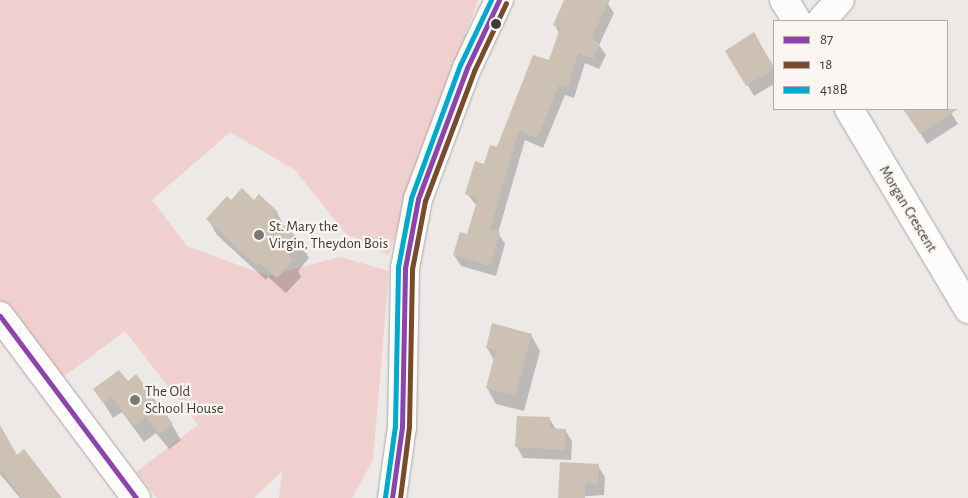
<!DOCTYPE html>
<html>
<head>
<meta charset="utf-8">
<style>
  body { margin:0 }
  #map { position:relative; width:968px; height:498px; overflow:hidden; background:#ece9e6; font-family:"Alegreya Sans",sans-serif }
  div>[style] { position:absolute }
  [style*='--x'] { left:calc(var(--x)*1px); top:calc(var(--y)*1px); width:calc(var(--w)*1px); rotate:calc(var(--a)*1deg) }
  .green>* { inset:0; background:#f0d0ce }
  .shadow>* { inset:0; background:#0003 }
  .building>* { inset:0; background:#ccc1b2 }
  .roads { filter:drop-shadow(0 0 1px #a8a6a5) drop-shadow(0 0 1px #a8a6a5) }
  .minor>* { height:28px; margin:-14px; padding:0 14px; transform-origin:14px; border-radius:14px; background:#fcfcfb }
  .major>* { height:28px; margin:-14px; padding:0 14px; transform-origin:14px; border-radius:14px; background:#fcfcfb }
  .bus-1>* { height:5px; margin:-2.5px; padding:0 2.5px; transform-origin:2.5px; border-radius:2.5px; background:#8e44ad }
  .bus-2>* { height:5px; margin:-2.5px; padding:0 2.5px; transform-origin:2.5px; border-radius:2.5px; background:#7a4b2a }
  .bus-3>* { height:5px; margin:-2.5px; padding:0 2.5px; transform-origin:2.5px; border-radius:2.5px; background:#00a9ce }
  .dots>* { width:14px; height:14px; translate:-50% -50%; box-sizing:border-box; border:2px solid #fbf5f1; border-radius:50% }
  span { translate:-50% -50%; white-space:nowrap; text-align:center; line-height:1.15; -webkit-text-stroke:4.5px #fbf5f1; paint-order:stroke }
  .street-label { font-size:15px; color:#3e3c3a }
  .poi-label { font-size:15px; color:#3e3c3a }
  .left { translate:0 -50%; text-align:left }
  .legend { position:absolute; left:773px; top:20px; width:175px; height:90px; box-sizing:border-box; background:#fbf5f1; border:1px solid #afaba8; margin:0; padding:6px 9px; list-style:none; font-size:15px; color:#3e3c3a }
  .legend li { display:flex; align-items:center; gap:10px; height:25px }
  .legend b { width:25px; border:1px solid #afaba8 }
</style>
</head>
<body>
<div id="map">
  <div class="green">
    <div style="clip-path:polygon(0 0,478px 0,388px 255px,345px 233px,295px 170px,230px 132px,152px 200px,187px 246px,268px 276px,340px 257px,389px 271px,373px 460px,352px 498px,279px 498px,282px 471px,254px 498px,157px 498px,136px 472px,198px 425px,125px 331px,63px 377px,0 302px)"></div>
  </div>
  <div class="shadow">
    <div style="clip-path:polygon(565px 0,610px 0,608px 4px,614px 13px,599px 45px,606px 55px,599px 69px,585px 63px,574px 98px,565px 95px,543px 148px,525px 140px,498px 233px,505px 244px,496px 276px,461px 266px,454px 255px,468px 236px,477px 206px,467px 194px,550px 61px,559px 33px,555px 25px)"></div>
    <div style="clip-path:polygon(754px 34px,774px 67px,774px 84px,754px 96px,727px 51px)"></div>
    <div style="clip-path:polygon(947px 106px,958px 124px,927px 144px,905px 109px,947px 109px)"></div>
    <div style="clip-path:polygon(231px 202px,254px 202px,277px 213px,286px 229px,300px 242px,309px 258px,298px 271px,301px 277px,286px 293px,268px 277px,266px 280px,217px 235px,208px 219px)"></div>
    <div style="clip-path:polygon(531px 335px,540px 351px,524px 411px,496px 404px,487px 388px,494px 360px,487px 348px)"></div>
    <div style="clip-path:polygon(95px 389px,172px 425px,181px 440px,169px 449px,156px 433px,144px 442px,122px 412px,113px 418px)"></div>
    <div style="clip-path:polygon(549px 418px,556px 429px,565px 430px,572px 441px,571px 460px,523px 458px,517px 447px)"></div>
    <div style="clip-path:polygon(0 428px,17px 456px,59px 498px,20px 498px,0 474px)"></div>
    <div style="clip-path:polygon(598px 466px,605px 477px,604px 495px,559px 498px)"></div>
  </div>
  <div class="building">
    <div style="clip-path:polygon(564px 0,609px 0,591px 39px,600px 43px,593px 59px,578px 53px,568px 87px,559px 85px,537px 138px,519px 130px,490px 229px,500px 232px,490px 266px,453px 255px,460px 232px,467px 234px,478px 198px,465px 194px,475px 161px,484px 164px,490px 145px,497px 147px,533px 55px,549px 60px,560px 28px,553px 25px)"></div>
    <div style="clip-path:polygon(754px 32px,774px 69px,746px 86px,725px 51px)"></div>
    <div style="clip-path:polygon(903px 109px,958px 109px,920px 134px)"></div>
    <div style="clip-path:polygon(242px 188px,254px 200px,259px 194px,278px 212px,274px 216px,301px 241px,288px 256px,293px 260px,277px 278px,259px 262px,256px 265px,206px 219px,227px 196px,231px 200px)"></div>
    <div style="clip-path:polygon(492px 323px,532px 334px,515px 396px,486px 388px,496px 350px,486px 348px)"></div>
    <div style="clip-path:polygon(119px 370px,128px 381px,136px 374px,173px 424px,159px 434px,146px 417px,134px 426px,112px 397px,103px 403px,93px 389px)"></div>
    <div style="clip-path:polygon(517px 416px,550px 417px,550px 428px,566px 429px,565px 450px,515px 447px)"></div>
    <div style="clip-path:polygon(0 425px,17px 455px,24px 449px,62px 498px,22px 498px,0 469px)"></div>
    <div style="clip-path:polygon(560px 462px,599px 464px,598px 484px,585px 483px,585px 498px,558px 498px)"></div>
  </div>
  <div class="roads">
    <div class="minor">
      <div style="--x:784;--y:0;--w:25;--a:58"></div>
      <div style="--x:821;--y:21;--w:28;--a:-48"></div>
      <div style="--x:849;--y:109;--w:233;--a:59.2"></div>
      <div style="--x:392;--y:498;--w:72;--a:-82"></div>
      <div style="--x:402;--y:427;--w:159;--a:-88.9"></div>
      <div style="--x:405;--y:268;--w:70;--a:-79.3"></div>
      <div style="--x:418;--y:199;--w:140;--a:-69.5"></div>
      <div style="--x:467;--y:68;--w:75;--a:-64.8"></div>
    </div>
    <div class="major">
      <div style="--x:0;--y:316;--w:227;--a:53.2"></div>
    </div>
  </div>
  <div class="bus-1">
    <div style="--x:0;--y:316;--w:227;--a:53.2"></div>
    <div style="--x:392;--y:498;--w:72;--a:-82"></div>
    <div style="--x:402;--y:427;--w:159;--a:-88.9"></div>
    <div style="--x:405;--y:268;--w:70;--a:-79.3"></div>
    <div style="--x:418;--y:199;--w:140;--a:-69.5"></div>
    <div style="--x:467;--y:68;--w:75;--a:-64.8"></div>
  </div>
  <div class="bus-2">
    <div style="--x:400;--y:498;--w:72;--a:-82.8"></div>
    <div style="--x:409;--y:427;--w:158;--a:-88.9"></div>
    <div style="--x:412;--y:269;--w:69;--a:-79.2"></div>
    <div style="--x:425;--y:201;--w:139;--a:-69.3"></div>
    <div style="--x:474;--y:71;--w:75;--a:-64.8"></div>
  </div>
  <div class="bus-3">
    <div style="--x:385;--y:497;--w:72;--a:-82"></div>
    <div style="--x:395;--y:426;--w:159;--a:-88.9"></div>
    <div style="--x:398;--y:267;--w:70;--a:-79.3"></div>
    <div style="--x:411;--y:198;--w:142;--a:-69.8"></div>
    <div style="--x:460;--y:65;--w:72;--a:-64.5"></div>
  </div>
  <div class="dots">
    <div style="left:496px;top:24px;background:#3e3c3a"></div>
    <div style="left:259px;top:235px;background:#7b7976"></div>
    <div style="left:135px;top:400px;background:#7b7976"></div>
  </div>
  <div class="street-label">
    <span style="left:908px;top:209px;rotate:59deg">Morgan Crescent</span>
  </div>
  <div class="poi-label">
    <span class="left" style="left:269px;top:235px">St. Mary the<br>Virgin, Theydon Bois</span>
    <span class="left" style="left:145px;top:400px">The Old<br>School House</span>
  </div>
  <ul class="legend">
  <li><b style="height:6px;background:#8e44ad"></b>87</li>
  <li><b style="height:6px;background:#7a4b2a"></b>18</li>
  <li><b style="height:6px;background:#00a9ce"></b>418B</li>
  </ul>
</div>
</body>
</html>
